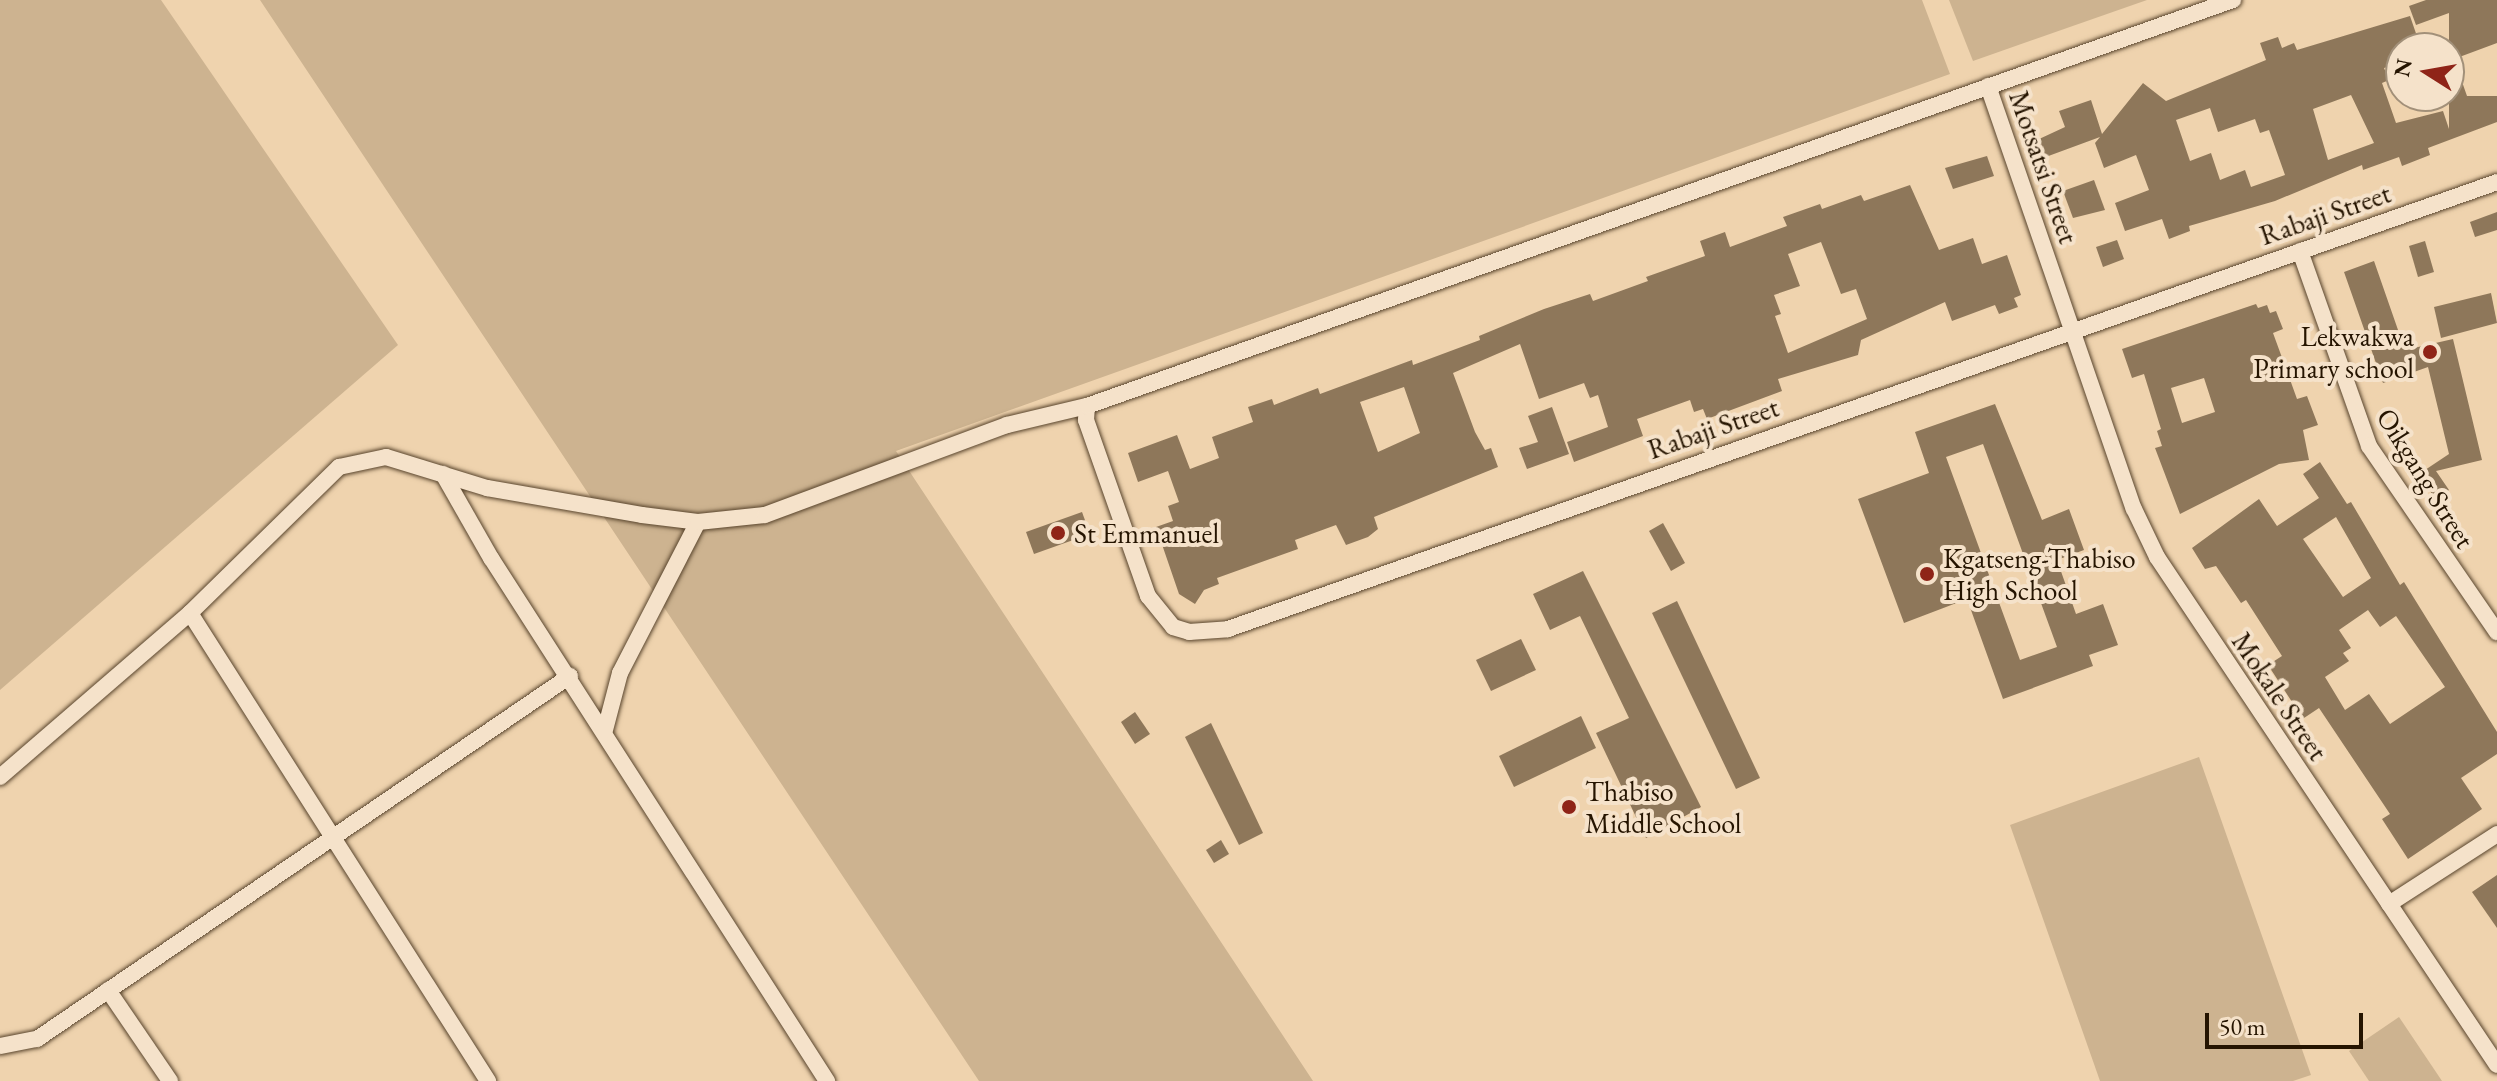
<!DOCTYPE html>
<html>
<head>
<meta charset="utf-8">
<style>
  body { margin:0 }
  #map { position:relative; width:2497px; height:1081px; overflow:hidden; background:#efd3ae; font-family:"EB Garamond",serif }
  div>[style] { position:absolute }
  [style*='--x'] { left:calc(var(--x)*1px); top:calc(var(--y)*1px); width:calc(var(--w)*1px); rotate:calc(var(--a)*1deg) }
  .green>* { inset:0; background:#cdb390 }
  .building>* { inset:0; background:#8e775a }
  .roads { filter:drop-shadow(0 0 2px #58442c) drop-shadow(0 0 2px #58442c) }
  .minor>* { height:16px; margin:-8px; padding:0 8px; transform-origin:8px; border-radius:8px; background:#f5e2ca }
  .dots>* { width:22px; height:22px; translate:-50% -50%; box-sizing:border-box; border:4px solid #f5e2ca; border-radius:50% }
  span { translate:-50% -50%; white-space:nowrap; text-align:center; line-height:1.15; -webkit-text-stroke:8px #f5e2ca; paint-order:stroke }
  .street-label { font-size:28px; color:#251400 }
  .poi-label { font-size:28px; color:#251400 }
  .right { translate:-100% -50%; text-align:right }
  .left { translate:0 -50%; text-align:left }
  .north { position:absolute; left:2385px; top:32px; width:80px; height:80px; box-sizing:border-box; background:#f5e2ca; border:2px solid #a29079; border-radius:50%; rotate:281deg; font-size:22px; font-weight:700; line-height:32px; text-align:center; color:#251400 }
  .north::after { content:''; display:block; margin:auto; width:28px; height:36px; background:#8f2418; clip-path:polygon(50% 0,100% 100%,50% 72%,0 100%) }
  .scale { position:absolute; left:2205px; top:1013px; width:158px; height:36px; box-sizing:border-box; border:4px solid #251400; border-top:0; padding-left:10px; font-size:24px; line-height:28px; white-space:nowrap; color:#251400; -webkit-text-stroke:6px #f5e2ca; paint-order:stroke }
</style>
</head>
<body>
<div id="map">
  <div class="green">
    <div style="clip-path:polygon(0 0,161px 0,398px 345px,0 690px)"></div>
    <div style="clip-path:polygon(260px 0,1922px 0,1950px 74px,896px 451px,1313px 1081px,979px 1081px)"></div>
    <div style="clip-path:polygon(1949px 0,2147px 0,1973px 61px)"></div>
    <div style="clip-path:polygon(2199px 757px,2311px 1075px,2293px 1081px,2100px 1081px,2010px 825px)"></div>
    <div style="clip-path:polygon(2399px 1017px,2442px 1081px,2369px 1081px,2349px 1051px)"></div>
  </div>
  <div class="building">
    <div style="clip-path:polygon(evenodd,2426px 0,2497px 0,2497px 43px,2454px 59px,2467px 96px,2497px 96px,2497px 122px,2428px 148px,2430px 155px,2402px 166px,2399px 157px,2363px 170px,2362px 165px,2275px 201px,2189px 226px,2190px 231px,2169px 239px,2162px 219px,2125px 231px,2115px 203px,2149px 190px,2136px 155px,2104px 168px,2095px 143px,2100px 137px,2043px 158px,2037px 140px,2065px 127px,2059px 111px,2091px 100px,2102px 134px,2143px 83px,2166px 101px,2266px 60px,2260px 43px,2278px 37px,2282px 48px,2294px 43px,2297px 50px,2410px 16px,2421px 48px,2401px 48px,2401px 63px,2384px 68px,2389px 80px,2382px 83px,2396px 123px,2443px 111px,2449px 129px,2449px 13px,2416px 25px,2409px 6px,2426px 0,2351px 95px,2374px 143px,2328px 160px,2313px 109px,2351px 95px,2426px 0,2210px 108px,2218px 132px,2255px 119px,2260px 133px,2269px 130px,2285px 175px,2251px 187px,2245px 170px,2220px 180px,2211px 153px,2190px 161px,2176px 120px,2210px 108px)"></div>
    <div style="clip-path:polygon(1987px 156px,1994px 176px,1953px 189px,1945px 168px)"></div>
    <div style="clip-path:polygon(2094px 180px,2105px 210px,2073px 218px,2063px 191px)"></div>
    <div style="clip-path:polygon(evenodd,1910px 185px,1939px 250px,1973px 238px,1982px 264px,2007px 255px,2021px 295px,2014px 298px,2018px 307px,1999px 314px,1995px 305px,1952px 321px,1945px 302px,1861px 340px,1858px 355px,1778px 379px,1782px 391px,1707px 419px,1703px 409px,1694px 412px,1690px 400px,1637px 419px,1643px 436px,1574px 462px,1567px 442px,1608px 427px,1598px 395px,1590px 398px,1584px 383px,1539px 399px,1520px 344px,1453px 373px,1475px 432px,1485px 450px,1491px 448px,1498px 467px,1374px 517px,1378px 529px,1368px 537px,1346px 545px,1336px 525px,1295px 540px,1298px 549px,1217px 578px,1219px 584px,1204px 590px,1195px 604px,1179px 594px,1156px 527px,1173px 521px,1168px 506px,1179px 502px,1168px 471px,1138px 482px,1128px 453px,1177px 435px,1190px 469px,1219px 458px,1212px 437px,1253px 422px,1248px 407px,1272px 399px,1274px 405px,1318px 388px,1320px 394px,1412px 360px,1413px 365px,1480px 340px,1479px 336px,1544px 309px,1590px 294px,1593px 301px,1648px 281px,1646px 277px,1705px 256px,1700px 241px,1725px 232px,1730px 247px,1787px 226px,1783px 217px,1820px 204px,1822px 209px,1861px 195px,1864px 201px,1910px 185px,1821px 242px,1841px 294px,1856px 289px,1867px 319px,1788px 353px,1775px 316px,1781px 314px,1774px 295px,1800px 286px,1788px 254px,1821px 242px,1910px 185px,1404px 387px,1420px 433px,1378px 452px,1360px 402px,1404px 387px)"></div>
    <div style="clip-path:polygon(2497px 212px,2497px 230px,2475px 237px,2470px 222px)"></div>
    <div style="clip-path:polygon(2117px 240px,2124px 259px,2103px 267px,2096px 247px)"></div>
    <div style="clip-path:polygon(2425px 241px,2434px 272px,2418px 277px,2409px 246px)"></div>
    <div style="clip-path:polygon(2374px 261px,2405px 350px,2453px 339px,2482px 460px,2436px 471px,2449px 490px,2436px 500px,2419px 474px,2449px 454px,2428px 367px,2383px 383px,2344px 272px)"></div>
    <div style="clip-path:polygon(2491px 293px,2497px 323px,2441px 338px,2434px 307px)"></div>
    <div style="clip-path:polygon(evenodd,2256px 304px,2258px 308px,2267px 305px,2270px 313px,2276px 311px,2283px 329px,2273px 333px,2288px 374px,2297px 399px,2307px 396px,2318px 425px,2303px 430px,2309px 460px,2279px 464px,2180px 514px,2155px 448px,2162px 446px,2157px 431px,2161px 429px,2144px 374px,2132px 378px,2122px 349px,2256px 304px,2204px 378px,2215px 412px,2182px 423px,2171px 388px,2204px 378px)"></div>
    <div style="clip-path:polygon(evenodd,1995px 404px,2042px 520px,2069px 509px,2084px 550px,2057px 560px,2076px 614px,2103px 604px,2118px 645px,2089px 655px,2093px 666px,2003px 699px,1967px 599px,1904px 623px,1858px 499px,1929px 473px,1915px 432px,1995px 404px,1983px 444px,2057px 647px,2020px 660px,1946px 457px,1983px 444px)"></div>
    <div style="clip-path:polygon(1552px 407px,1569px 454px,1527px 469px,1519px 448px,1538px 442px,1528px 416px)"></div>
    <div style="clip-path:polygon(evenodd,2320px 462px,2347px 504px,2351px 502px,2400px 585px,2404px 582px,2497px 732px,2497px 754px,2461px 778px,2482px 809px,2408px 859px,2382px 819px,2390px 814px,2319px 708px,2298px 722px,2289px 708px,2294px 705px,2268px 665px,2282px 656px,2246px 600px,2241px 603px,2216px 566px,2205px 569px,2192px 548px,2259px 499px,2277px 526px,2319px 498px,2303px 474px,2320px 462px,2336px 517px,2371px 578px,2343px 597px,2303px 539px,2336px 517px,2320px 462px,2368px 610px,2380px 627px,2396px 616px,2445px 687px,2390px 724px,2369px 694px,2345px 710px,2325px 677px,2349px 661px,2343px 653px,2351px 648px,2339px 630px,2368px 610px)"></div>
    <div style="clip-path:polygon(1082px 512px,1090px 534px,1034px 554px,1026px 532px)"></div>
    <div style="clip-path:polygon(1663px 523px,1685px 563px,1671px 571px,1649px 531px)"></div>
    <div style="clip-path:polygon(1583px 571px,1701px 807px,1646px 838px,1596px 733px,1629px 718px,1580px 616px,1550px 630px,1533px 594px)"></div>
    <div style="clip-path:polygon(1677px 601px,1760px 778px,1736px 789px,1652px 613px)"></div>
    <div style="clip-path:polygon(1521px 639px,1536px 670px,1491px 691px,1476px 660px)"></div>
    <div style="clip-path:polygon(1135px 712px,1150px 734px,1135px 744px,1121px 722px)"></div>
    <div style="clip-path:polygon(1581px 716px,1596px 748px,1514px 787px,1499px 756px)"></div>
    <div style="clip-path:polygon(1211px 723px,1263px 833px,1239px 845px,1185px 737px)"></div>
    <div style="clip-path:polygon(1221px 840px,1229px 854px,1214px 863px,1206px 850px)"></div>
    <div style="clip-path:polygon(2497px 875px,2497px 928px,2472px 892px)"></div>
  </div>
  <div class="roads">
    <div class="minor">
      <div style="--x:1988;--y:86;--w:447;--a:71"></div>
      <div style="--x:2134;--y:509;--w:53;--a:64.4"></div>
      <div style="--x:2157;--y:557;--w:611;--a:56.21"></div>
      <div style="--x:2300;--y:251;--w:207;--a:70.5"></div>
      <div style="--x:2369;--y:446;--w:226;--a:55.5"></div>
      <div style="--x:1087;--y:406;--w:14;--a:94"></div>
      <div style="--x:1086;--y:420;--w:187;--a:70.6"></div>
      <div style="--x:1148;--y:596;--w:40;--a:51"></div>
      <div style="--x:1173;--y:627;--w:17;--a:17"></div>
      <div style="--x:1189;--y:632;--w:39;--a:-4"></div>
      <div style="--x:1228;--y:629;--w:1345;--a:-19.4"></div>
      <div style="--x:443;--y:474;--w:97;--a:60.3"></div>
      <div style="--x:491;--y:558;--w:622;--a:57.28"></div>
      <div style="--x:190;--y:613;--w:555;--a:57.51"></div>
      <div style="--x:605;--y:730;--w:59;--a:-75.3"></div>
      <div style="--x:620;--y:673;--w:170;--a:-62.7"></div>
      <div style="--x:0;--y:777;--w:251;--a:-40.8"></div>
      <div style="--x:190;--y:613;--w:209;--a:-44.4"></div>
      <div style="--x:339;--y:467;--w:48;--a:-12"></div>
      <div style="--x:386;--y:457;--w:106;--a:17.1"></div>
      <div style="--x:487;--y:488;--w:157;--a:9.9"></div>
      <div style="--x:642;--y:515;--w:56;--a:7.1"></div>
      <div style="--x:698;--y:522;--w:67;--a:-6"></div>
      <div style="--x:765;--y:515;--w:258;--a:-20.4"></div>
      <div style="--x:1007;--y:425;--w:82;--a:-13.4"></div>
      <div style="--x:1087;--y:406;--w:1216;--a:-19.51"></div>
      <div style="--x:2389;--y:904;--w:129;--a:-32.9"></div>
      <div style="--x:108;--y:990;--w:110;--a:55.7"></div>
      <div style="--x:0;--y:1046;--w:38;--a:-11"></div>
      <div style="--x:37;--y:1039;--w:645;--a:-34.26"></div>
    </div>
  </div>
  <div class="dots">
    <div style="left:2430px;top:352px;background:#8f2418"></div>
    <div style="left:1058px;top:533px;background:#8f2418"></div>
    <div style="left:1927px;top:574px;background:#8f2418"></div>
    <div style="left:1569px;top:807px;background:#8f2418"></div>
  </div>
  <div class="street-label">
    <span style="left:2044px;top:167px;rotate:71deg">Motsatsi Street</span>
    <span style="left:2325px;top:214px;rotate:-19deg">Rabaji Street</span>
    <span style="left:1713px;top:428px;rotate:-19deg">Rabaji Street</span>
    <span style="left:2426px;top:478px;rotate:58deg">Oikgang Street</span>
    <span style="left:2280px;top:696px;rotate:56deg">Mokale Street</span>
  </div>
  <div class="poi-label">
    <span class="right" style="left:2414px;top:352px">Lekwakwa<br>Primary school</span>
    <span class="left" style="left:1074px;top:533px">St Emmanuel</span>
    <span class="left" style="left:1943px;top:574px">Kgatseng-Thabiso<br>High School</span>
    <span class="left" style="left:1585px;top:807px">Thabiso<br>Middle School</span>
  </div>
  <div class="north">N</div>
  <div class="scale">50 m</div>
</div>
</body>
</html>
